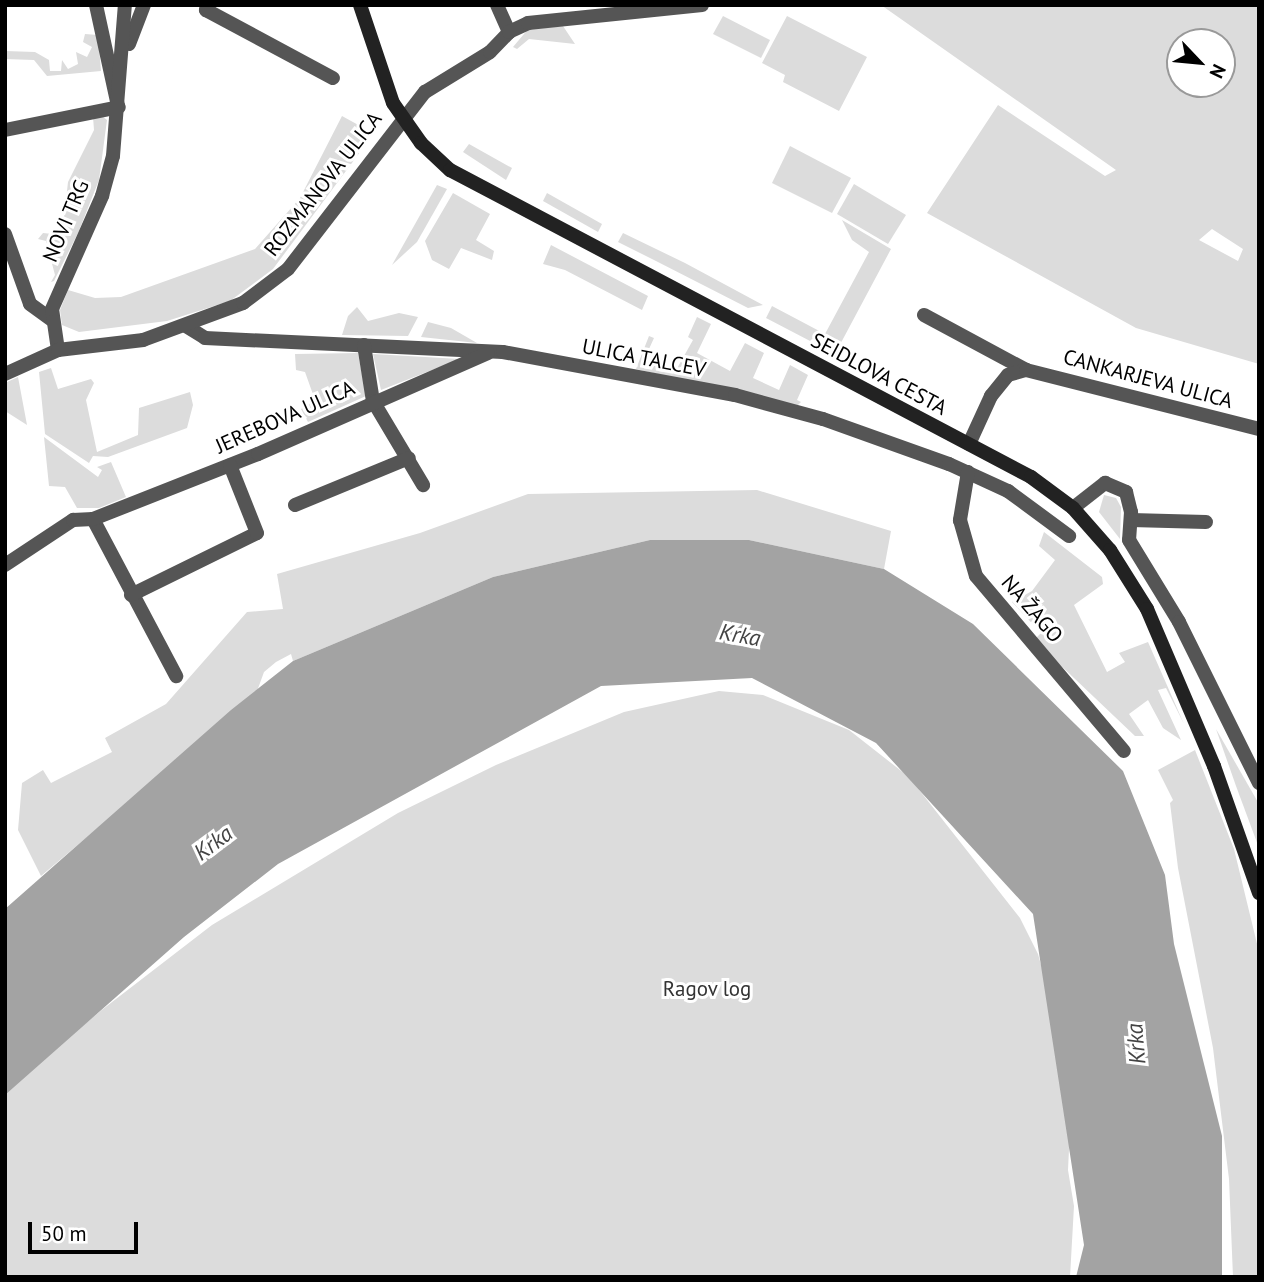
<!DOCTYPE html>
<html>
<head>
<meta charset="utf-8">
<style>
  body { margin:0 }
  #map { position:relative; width:1264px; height:1282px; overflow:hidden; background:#fff; font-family:"PT Sans",sans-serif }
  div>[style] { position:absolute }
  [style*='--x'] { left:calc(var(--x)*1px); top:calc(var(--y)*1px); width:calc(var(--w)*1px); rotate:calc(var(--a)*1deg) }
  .green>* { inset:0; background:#dcdcdc }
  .water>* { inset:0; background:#a3a3a3 }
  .street>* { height:14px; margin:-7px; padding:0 7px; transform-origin:7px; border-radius:7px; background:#555 }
  .secondary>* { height:14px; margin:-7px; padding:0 7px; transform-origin:7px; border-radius:7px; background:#222 }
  span { translate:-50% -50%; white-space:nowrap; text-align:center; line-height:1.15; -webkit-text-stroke:6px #fff; paint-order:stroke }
  .street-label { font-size:21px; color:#000 }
  .park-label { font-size:21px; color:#333 }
  .water-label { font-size:23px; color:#444; font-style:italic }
  .frame { position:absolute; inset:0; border:7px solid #000; pointer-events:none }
  .north { position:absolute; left:1166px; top:28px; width:70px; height:70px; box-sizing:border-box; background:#fff; border:2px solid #999; border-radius:50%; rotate:116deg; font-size:19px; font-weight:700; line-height:28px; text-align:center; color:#000 }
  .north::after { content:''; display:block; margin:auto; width:24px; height:32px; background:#000; clip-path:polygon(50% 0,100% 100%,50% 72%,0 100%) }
  .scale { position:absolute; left:28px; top:1222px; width:110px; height:32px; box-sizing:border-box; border:4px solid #000; border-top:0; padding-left:9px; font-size:21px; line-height:24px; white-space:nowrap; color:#000; -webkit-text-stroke:5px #fff; paint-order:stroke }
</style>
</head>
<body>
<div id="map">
  <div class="green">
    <div style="clip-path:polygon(evenodd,881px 5px,1259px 5px,1259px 364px,1136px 328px,927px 213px,998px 105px,1105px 176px,1116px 170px,881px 5px,1180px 42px,1222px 42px,1222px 84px,1180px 84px,1180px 42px,881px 5px,1212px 229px,1243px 249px,1238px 261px,1199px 240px,1212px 229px)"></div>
    <div style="clip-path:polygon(723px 16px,770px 40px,761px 58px,713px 34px)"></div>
    <div style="clip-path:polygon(787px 16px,867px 57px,839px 111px,783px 82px,785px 75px,762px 63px)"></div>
    <div style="clip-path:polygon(563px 26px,575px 44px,529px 39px,517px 49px,513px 47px,529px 28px)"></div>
    <div style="clip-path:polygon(85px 34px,98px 35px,101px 71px,47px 76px,34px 60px,5px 59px,5px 51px,35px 52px,49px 60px,50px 71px,61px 71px,62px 60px,68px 69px,78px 64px,76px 52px,87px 57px,92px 47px,83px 42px)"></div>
    <div style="clip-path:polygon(102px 116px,107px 120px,99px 180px,78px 233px,54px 281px,51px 282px,55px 275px,46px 241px,38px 239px,43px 233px,62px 235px,68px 182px,94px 130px,93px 117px)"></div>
    <div style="clip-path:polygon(342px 116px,362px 127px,369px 140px,273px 269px,230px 301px,167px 321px,79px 332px,62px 325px,60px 310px,68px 290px,95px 298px,121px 297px,255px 249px,300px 198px)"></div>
    <div style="clip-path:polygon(469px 144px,512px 168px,506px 180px,463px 152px)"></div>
    <div style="clip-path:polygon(790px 146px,851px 178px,832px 213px,772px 183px)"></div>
    <div style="clip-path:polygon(854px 184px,906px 215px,888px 244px,837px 214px)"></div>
    <div style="clip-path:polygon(437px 185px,447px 189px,417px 242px,392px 265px)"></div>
    <div style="clip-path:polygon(453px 193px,490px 214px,476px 240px,494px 251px,492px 260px,461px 248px,449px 269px,432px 260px,425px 241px)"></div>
    <div style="clip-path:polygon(547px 193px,602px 224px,598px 232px,543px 201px)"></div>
    <div style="clip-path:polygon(842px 220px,891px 249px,835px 354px,766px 318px,772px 306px,825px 334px,869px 252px,852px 240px)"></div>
    <div style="clip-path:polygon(623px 233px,685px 263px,763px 305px,748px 308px,654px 260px,618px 242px)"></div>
    <div style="clip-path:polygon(551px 245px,648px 296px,642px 310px,565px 270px,543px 264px)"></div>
    <div style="clip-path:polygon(357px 307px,368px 321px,399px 313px,418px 317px,408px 336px,342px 335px,348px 316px)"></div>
    <div style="clip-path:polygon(697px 317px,711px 324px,697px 353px,730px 371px,745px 343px,764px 353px,753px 378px,779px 390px,790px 365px,808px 375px,797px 400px,801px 402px,797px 406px,636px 369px,649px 336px,654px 338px,644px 360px,675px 372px,693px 340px,688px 337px)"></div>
    <div style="clip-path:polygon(428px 322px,451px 328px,477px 343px,421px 337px)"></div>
    <div style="clip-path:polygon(358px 353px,366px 396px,308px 422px,301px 409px,315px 400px,305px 372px,296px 370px,295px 354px)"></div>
    <div style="clip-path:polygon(373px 354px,460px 359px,381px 390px)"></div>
    <div style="clip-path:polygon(51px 368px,58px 389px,91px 379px,94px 383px,86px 400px,97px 452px,138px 435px,139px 408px,190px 392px,193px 405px,187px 428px,108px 457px,93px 456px,89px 463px,45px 434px,39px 372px)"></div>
    <div style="clip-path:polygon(18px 377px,27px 425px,5px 411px,5px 383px)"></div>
    <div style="clip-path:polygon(44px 437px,98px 477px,102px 470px,97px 467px,111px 462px,126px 497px,99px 508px,77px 508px,65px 487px,49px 486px)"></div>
    <div style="clip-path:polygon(757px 490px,891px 531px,884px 569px,749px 540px,650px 540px,493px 577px,293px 661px,291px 654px,276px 662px,264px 672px,256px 694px,41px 876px,18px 830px,22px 783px,43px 770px,51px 783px,112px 752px,105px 738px,166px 704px,247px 612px,283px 609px,277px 574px,420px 533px,528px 494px)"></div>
    <div style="clip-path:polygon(1104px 495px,1116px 498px,1121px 507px,1120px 539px,1099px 512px)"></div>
    <div style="clip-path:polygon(1044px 532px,1102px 577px,1103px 584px,1074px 605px,1107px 672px,1125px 662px,1119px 653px,1148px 642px,1184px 724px,1166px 688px,1158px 690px,1181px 740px,1163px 728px,1148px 700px,1129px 714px,1144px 736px,1135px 736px,1034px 640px,1041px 633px,1012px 602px,1032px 591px,1055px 560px,1039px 546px)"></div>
    <div style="clip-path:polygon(719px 691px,763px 695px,849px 730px,909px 777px,1020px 918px,1038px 954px,1052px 1005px,1070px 1129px,1068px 1170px,1074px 1206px,1070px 1277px,5px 1277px,5px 1090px,103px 1009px,212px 925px,398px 813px,496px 765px,624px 712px)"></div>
    <div style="clip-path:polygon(1216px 729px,1259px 804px,1259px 848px,1236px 786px)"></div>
    <div style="clip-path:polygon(1195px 750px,1234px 849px,1259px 952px,1259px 1277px,1233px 1277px,1229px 1179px,1213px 1048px,1178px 868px,1170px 803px,1173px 800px,1158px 770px)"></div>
  </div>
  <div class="water">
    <div style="clip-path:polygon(650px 540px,749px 540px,884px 569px,973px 624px,1123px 771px,1165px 875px,1174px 944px,1222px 1136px,1222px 1277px,1076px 1277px,1084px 1245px,1033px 914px,876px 743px,752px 678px,601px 686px,278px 864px,184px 937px,5px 1095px,5px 909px,231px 710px,293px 661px,493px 577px)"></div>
  </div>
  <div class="street">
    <div style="--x:96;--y:5;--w:103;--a:77.7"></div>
    <div style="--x:209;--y:5;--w:6;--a:121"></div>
    <div style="--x:206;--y:10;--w:144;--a:28.2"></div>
    <div style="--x:497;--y:5;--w:30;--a:66"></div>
    <div style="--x:129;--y:44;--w:42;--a:-69"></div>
    <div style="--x:5;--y:130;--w:116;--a:-11.4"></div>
    <div style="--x:5;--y:234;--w:74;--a:70.3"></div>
    <div style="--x:30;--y:304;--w:26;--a:36"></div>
    <div style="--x:924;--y:315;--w:116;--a:28.3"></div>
    <div style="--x:186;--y:326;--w:22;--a:32"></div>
    <div style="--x:205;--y:338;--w:298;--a:2.7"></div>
    <div style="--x:503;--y:352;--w:236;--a:10.5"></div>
    <div style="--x:735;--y:395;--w:91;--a:15.3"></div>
    <div style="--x:823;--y:419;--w:134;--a:19.7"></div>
    <div style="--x:949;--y:464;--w:65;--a:24.6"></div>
    <div style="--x:1008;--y:491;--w:76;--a:36.4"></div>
    <div style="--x:364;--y:345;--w:57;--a:80.9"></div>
    <div style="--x:373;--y:401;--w:98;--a:59.2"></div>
    <div style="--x:58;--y:350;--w:41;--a:-98.3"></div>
    <div style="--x:52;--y:309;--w:124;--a:-66.1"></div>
    <div style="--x:102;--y:196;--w:41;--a:-74.6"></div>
    <div style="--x:113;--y:156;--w:151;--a:-85.5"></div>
    <div style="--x:5;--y:374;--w:58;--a:-24.4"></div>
    <div style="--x:58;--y:350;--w:86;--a:-6.7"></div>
    <div style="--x:143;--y:340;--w:107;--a:-20.3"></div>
    <div style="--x:243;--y:303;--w:56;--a:-37.1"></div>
    <div style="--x:288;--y:269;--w:224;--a:-52.3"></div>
    <div style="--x:425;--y:92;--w:76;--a:-31.6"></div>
    <div style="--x:490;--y:52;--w:28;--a:-46"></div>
    <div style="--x:509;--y:32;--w:21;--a:-25"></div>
    <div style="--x:528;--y:23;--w:175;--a:-5.9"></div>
    <div style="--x:969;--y:444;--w:53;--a:-65.4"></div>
    <div style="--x:991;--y:396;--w:27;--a:-51"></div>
    <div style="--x:1008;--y:375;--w:19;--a:-16"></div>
    <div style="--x:1026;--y:370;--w:240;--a:14.2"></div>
    <div style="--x:968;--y:472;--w:49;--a:99.5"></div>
    <div style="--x:960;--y:520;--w:58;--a:74.1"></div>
    <div style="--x:976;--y:576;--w:229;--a:49.8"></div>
    <div style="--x:295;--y:505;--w:123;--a:-22.4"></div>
    <div style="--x:1073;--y:508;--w:41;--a:-38"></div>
    <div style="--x:1105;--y:483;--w:23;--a:23"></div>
    <div style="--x:1126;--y:492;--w:21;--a:76"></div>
    <div style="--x:1131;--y:512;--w:28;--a:94"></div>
    <div style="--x:1129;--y:540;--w:96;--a:58.6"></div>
    <div style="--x:1179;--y:622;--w:180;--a:63.6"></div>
    <div style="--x:93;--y:519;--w:178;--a:62.1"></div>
    <div style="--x:1131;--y:520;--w:75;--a:1.5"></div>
    <div style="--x:5;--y:565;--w:82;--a:-33.5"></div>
    <div style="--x:73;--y:520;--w:20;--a:-3"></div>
    <div style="--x:93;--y:519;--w:177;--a:-21.5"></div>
    <div style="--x:258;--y:454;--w:251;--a:-23.7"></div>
    <div style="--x:131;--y:595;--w:140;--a:-26.2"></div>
    <div style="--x:257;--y:533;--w:73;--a:-111.7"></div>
  </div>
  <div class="secondary">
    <div style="--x:360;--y:5;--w:103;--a:71.4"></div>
    <div style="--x:393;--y:103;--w:49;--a:55"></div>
    <div style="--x:421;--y:143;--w:40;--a:43"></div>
    <div style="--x:450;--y:170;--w:657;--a:27.85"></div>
    <div style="--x:1031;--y:477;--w:52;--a:36.4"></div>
    <div style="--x:1073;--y:508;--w:56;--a:48.6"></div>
    <div style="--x:1110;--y:550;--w:70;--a:57.9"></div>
    <div style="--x:1147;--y:609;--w:171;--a:66.9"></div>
    <div style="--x:1214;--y:766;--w:135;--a:70.5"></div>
  </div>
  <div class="street-label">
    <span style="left:323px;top:184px;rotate:-52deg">ROZMANOVA ULICA</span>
    <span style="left:66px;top:221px;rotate:-67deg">NOVI TRG</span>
    <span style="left:644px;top:358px;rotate:11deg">ULICA TALCEV</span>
    <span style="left:879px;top:374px;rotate:28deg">SEIDLOVA CESTA</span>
    <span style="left:1148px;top:379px;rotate:15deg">CANKARJEVA ULICA</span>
    <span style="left:285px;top:417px;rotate:-24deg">JEREBOVA ULICA</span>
    <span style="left:1032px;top:609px;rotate:49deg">NA ŽAGO</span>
  </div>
  <div class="park-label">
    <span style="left:707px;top:989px">Ragov log</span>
  </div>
  <div class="water-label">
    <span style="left:740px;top:635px;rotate:10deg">Krka</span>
    <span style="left:213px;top:843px;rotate:-37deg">Krka</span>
    <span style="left:1136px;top:1044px;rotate:-95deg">Krka</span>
  </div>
  <div class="frame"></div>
  <div class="north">N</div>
  <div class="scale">50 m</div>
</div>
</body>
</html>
